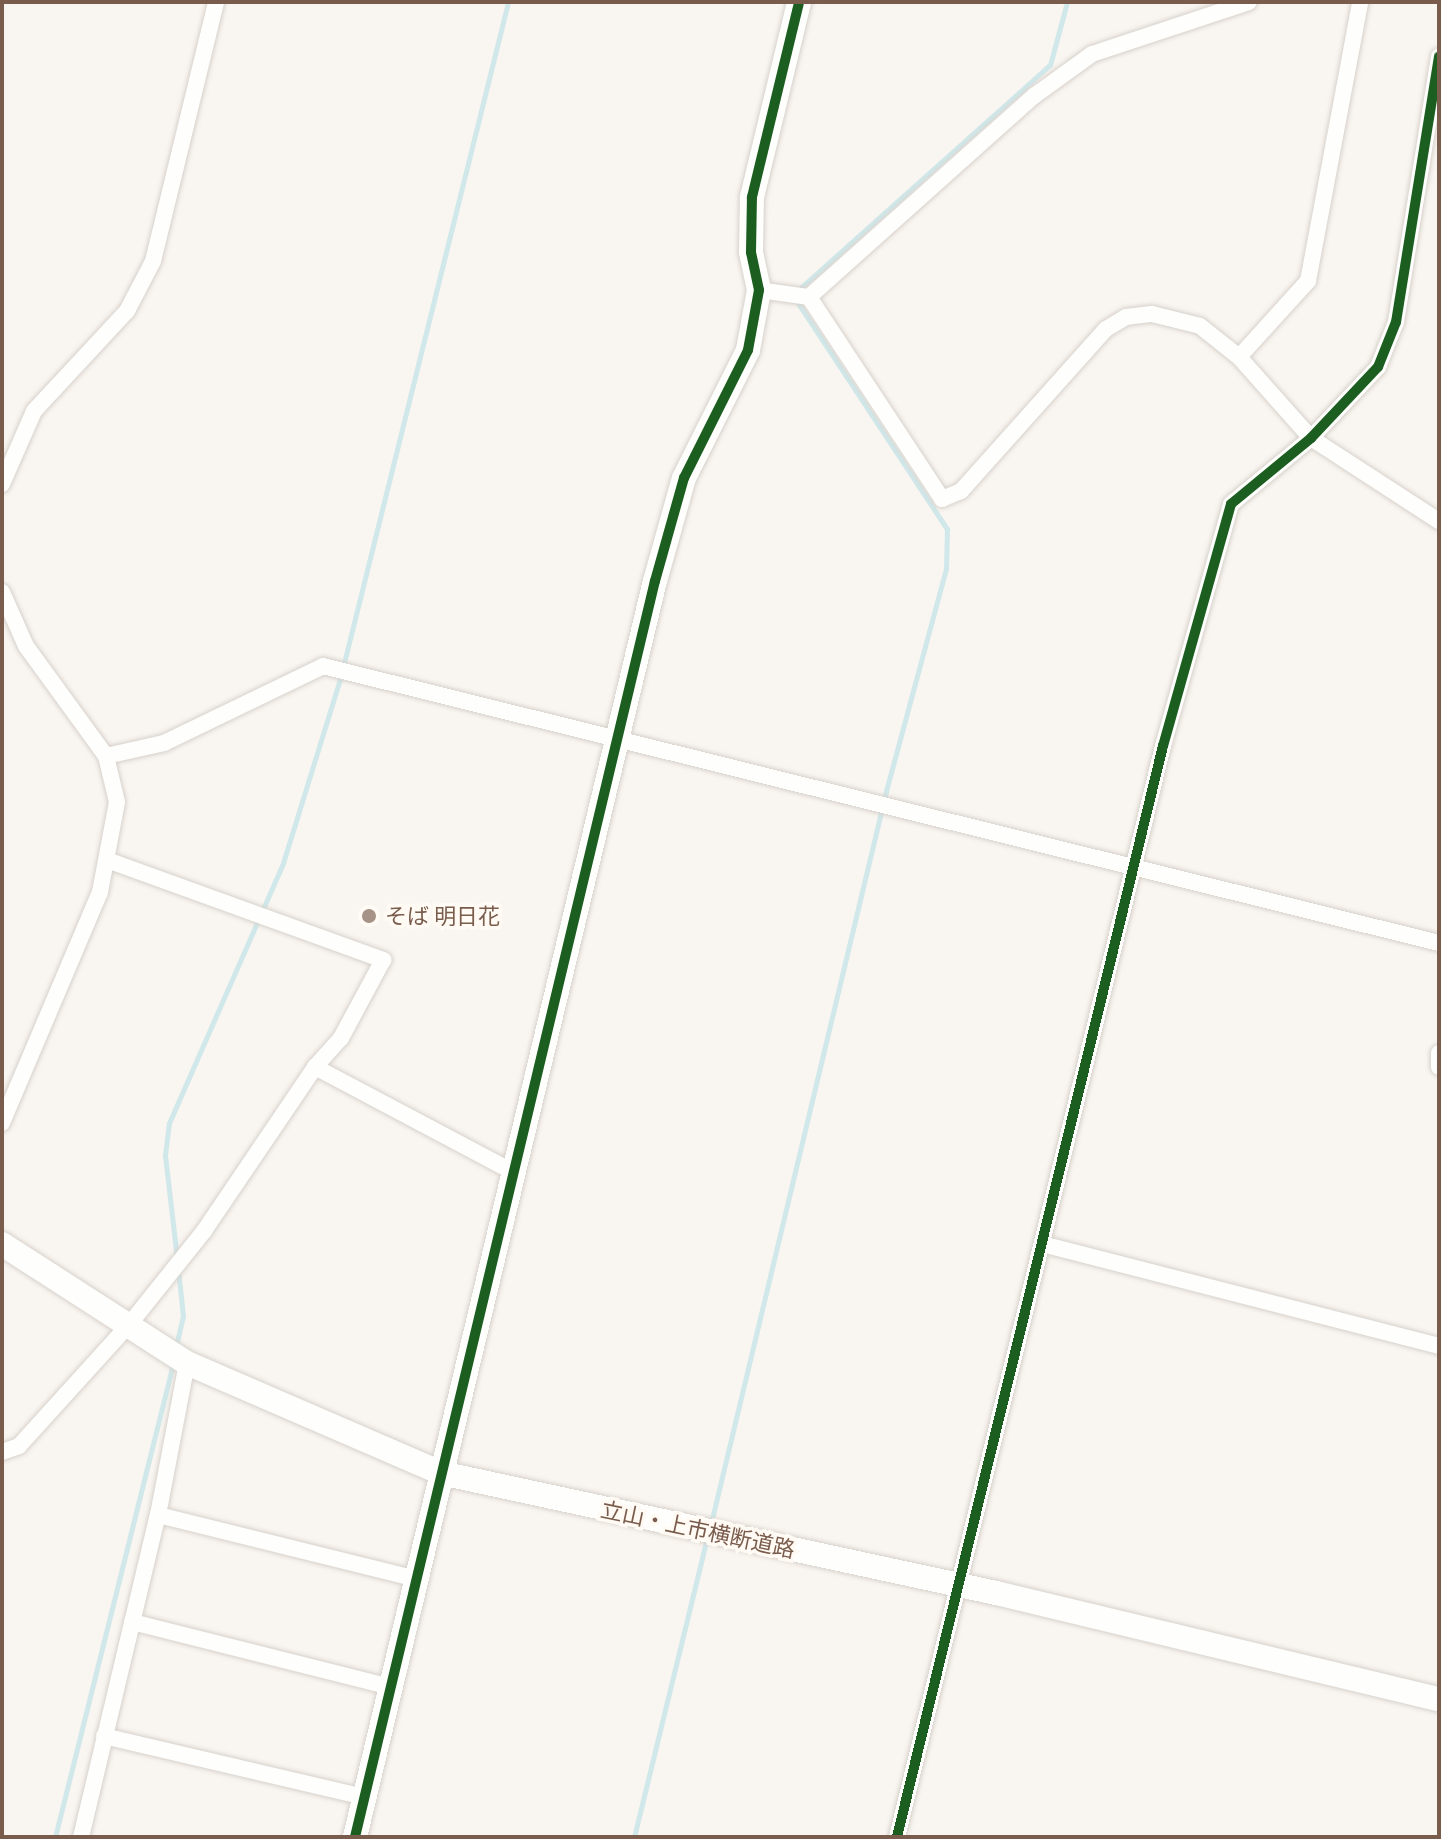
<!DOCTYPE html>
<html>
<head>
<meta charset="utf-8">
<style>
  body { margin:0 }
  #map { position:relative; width:1441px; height:1839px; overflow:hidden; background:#f9f5f0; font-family:"Exo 2","Noto Sans JP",sans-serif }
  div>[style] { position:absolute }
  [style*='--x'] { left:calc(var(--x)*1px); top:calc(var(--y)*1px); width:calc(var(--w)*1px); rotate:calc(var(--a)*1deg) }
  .stream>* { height:5px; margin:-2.5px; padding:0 2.5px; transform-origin:2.5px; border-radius:2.5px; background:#d0e8ea }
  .roads { filter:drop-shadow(0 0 2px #d7d1cb) drop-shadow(0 0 2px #d7d1cb) }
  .street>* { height:16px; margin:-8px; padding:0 8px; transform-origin:8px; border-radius:8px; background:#fefefd }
  .secondary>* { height:24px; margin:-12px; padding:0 12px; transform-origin:12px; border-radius:12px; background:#fefefd }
  .cycleway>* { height:10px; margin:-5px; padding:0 5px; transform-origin:5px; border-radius:5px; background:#1b5e20 }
  .dots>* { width:22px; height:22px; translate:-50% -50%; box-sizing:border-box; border:4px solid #fffaf3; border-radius:50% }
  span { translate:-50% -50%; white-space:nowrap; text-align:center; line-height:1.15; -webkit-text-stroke:7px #fffaf3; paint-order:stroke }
  .poi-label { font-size:22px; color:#7a5c4d }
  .left { translate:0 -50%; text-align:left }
  .street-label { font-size:22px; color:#7a5c4d }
  .frame { position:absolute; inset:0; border:4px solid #7a5c4d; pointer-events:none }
</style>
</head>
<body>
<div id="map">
  <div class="stream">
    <div style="--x:798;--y:290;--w:338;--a:-41.8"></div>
    <div style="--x:1050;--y:65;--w:65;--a:-74.9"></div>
    <div style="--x:177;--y:1259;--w:105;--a:-96.6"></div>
    <div style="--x:165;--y:1155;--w:32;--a:-83"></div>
    <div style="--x:169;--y:1123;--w:284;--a:-66.3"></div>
    <div style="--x:283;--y:863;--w:193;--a:-72.8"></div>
    <div style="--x:340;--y:679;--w:698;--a:-76.06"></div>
    <div style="--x:176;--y:1346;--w:31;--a:-77"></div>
    <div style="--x:183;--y:1316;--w:47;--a:-96.1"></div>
    <div style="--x:711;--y:1523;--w:753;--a:-76.55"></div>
    <div style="--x:886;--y:791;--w:230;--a:-74.9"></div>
    <div style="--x:946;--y:569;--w:40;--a:-88.6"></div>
    <div style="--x:947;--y:529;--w:274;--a:-123.4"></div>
    <div style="--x:55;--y:1837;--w:487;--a:-76"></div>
    <div style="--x:634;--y:1837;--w:309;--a:-76.3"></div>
  </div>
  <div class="roads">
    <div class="street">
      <div style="--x:759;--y:290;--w:50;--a:8"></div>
      <div style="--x:809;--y:297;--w:242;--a:56.6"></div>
      <div style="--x:942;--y:499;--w:21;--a:-23"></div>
      <div style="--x:961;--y:491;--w:217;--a:-48.2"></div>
      <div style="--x:1106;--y:329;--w:23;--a:-31"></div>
      <div style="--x:1126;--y:317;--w:26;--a:-7"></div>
      <div style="--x:1152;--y:314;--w:49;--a:14"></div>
      <div style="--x:1200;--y:326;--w:50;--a:38.5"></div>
      <div style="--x:1239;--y:357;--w:108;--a:48.4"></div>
      <div style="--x:1311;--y:438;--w:153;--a:33"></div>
      <div style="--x:809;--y:297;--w:302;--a:-41.8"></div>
      <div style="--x:1034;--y:96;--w:72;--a:-35.9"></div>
      <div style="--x:1092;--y:54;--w:165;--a:-18.3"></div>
      <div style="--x:1239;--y:357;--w:103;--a:-47.8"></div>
      <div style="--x:1308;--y:281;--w:284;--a:-79.4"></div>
      <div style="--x:2;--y:484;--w:80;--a:-66.3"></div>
      <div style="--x:34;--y:411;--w:137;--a:-47.1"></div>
      <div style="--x:127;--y:311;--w:56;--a:-62.5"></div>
      <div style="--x:153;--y:261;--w:267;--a:-76.3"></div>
      <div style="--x:2;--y:592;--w:59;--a:66"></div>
      <div style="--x:26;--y:646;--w:136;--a:54"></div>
      <div style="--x:106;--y:756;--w:47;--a:76.6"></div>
      <div style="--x:117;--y:802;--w:92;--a:100.7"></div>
      <div style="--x:100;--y:892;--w:251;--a:113"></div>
      <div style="--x:106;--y:756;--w:59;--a:-12.6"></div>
      <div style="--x:164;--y:743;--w:177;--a:-25.8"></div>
      <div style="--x:323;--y:666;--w:1150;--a:13.94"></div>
      <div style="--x:107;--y:860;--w:294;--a:19.9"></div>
      <div style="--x:383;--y:960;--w:89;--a:118.3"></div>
      <div style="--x:341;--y:1038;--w:39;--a:132"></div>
      <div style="--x:315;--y:1067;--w:224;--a:27.9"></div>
      <div style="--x:1439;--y:1053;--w:14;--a:90"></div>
      <div style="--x:1046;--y:1245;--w:406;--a:14.4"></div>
      <div style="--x:2;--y:1452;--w:18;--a:-19"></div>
      <div style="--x:19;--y:1446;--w:162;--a:-47.8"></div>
      <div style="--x:128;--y:1326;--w:122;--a:-51.3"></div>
      <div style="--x:204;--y:1231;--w:198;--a:-55.9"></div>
      <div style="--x:158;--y:1515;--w:267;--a:13.9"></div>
      <div style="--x:132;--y:1622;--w:267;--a:14.1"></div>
      <div style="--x:104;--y:1736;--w:267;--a:13.2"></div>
      <div style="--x:81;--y:1837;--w:331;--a:-76.6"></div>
      <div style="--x:158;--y:1515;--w:155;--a:-79.2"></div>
      <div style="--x:897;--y:1837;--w:1123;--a:-76.3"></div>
      <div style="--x:1163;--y:746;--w:251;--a:-74.3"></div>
      <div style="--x:1231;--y:504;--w:104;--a:-39.5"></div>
      <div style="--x:1311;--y:438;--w:98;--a:-46.7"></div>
      <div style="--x:1378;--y:367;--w:48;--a:-68.2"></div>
      <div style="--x:1396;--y:322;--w:269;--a:-80.8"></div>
    </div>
    <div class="secondary">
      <div style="--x:2;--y:1244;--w:220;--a:32.8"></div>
      <div style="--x:187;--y:1363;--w:277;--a:23.4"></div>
      <div style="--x:441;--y:1473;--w:568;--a:12.2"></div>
      <div style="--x:996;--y:1593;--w:456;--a:13.5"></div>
      <div style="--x:355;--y:1837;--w:1291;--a:-76.57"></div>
      <div style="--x:655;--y:581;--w:107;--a:-74.3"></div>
      <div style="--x:684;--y:478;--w:143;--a:-63.4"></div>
      <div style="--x:748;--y:350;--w:61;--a:-79.6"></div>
      <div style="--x:759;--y:290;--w:39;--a:-102"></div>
      <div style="--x:751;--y:252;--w:55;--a:-89"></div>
      <div style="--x:752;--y:197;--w:201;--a:-76.4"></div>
    </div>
  </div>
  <div class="cycleway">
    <div style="--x:355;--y:1837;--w:1291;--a:-76.57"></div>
    <div style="--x:655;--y:581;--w:107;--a:-74.3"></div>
    <div style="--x:684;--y:478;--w:143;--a:-63.4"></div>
    <div style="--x:748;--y:350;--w:61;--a:-79.6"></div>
    <div style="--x:759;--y:290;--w:39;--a:-102"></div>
    <div style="--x:751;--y:252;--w:55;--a:-89"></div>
    <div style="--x:752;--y:197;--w:201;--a:-76.4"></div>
    <div style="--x:897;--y:1837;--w:1123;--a:-76.3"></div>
    <div style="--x:1163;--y:746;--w:251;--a:-74.3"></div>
    <div style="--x:1231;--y:504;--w:104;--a:-39.5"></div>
    <div style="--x:1311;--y:438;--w:98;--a:-46.7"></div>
    <div style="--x:1378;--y:367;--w:48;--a:-68.2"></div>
    <div style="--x:1396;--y:322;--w:269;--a:-80.8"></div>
  </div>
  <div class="dots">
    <div style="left:369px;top:916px;background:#a69286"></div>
  </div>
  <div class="poi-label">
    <span class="left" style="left:385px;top:916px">そば 明日花</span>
  </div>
  <div class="street-label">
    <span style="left:698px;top:1529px;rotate:12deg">立山・上市横断道路</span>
  </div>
  <div class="frame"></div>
</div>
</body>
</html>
